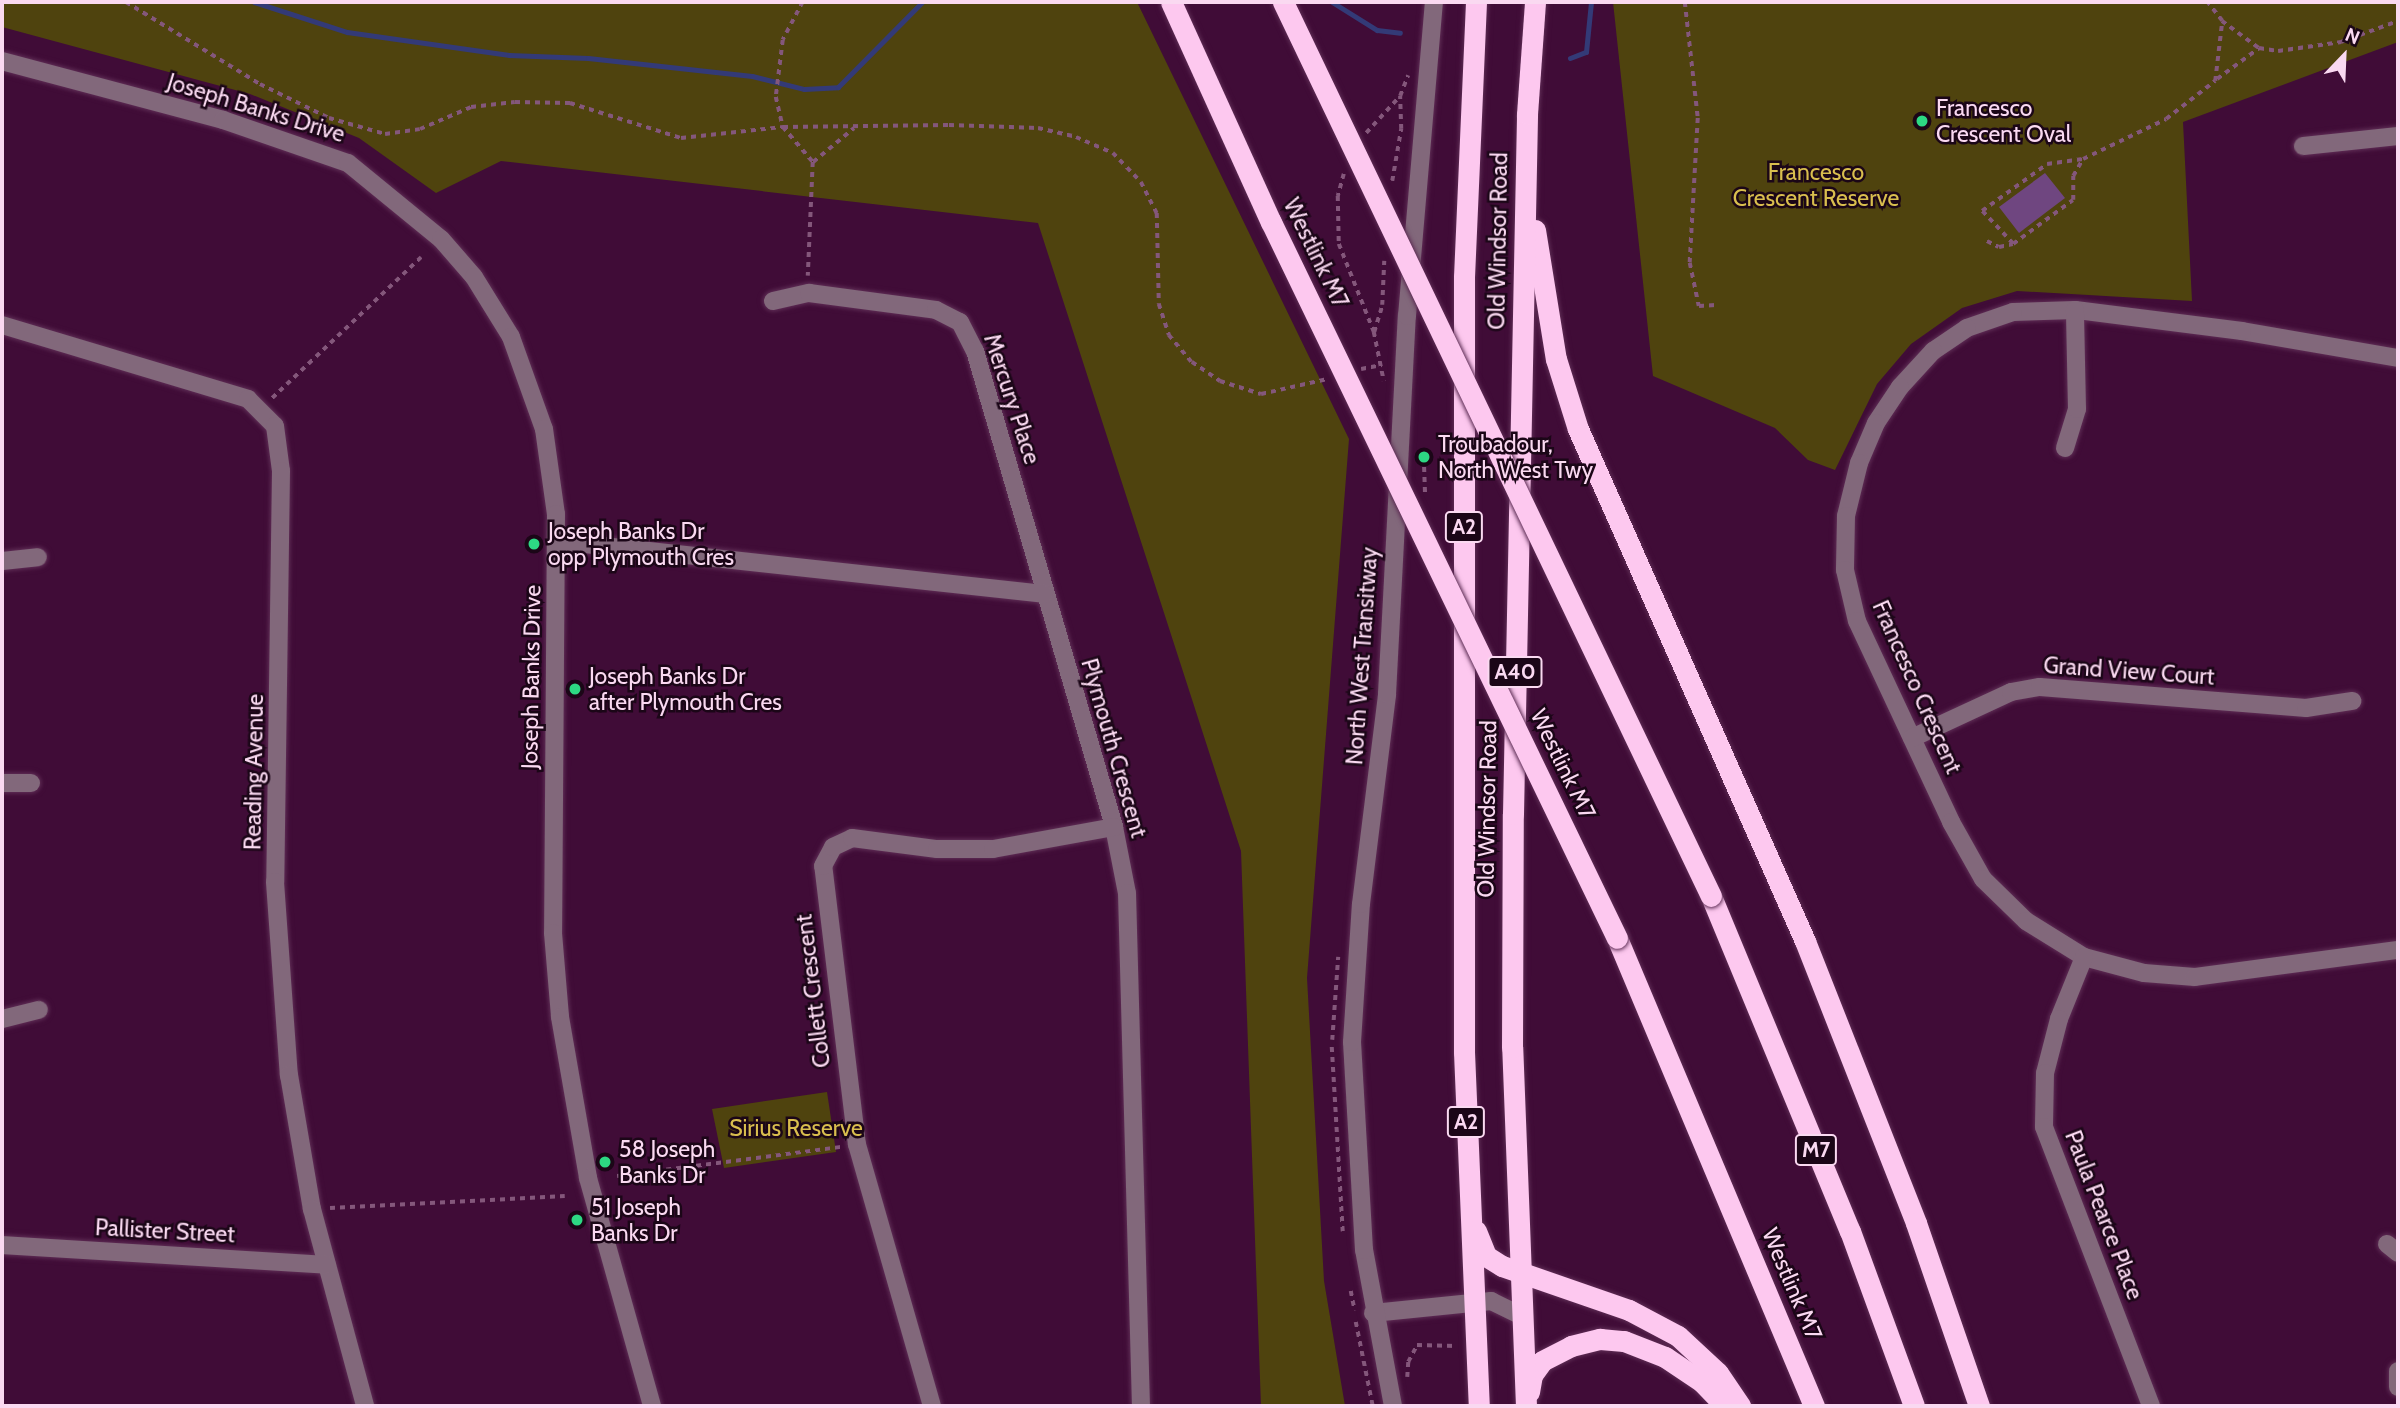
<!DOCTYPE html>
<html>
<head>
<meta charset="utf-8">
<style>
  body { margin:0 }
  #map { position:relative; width:2400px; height:1408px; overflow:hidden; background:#400c37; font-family:Cabin,sans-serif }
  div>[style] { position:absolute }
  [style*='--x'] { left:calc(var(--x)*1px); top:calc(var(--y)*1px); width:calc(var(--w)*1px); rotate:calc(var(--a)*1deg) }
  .green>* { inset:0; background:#4f430e }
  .stream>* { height:5px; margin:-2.5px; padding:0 2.5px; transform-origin:2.5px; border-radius:2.5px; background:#333a77 }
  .building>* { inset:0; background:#6f4680 }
  .path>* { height:3.5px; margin-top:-1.75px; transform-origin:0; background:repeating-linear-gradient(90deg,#84577b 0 5px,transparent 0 10px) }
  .roads { filter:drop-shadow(0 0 2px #5e2d55) drop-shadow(0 0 2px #5e2d55) }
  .minor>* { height:18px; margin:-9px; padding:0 9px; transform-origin:9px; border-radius:9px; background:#82687b }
  .highway>* { height:21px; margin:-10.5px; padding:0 10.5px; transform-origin:10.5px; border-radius:10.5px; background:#fdc8ef }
  .bridges { filter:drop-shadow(0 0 2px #5e2d55) drop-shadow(0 0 2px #5e2d55) }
  .highway-bridge>* { height:21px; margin:-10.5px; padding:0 10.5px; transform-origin:10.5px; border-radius:10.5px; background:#fdc8ef }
  .dots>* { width:19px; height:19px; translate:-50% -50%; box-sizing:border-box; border:4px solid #1b0617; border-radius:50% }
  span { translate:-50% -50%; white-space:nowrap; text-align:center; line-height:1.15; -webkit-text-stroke:5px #1b0617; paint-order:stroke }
  .shield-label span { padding:2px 5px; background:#1b0617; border:2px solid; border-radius:5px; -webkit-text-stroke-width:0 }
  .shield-label { font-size:21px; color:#fad9f1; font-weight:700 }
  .street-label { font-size:23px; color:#fad9f1 }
  .poi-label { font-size:23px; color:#fad9f1 }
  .left { translate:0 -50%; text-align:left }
  .park-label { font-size:23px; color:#d9be4e }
  .frame { position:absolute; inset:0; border:4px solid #fad9f1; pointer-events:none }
  .north { position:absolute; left:2309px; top:21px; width:70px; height:70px; -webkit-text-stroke:5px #1b0617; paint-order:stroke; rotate:23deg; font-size:19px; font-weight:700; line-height:28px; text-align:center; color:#fad9f1 }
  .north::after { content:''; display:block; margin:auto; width:24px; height:32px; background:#fad9f1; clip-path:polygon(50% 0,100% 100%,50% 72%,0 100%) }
</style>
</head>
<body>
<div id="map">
  <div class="green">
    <div style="clip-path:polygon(2px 2px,1137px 2px,1349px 439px,1307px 978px,1324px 1281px,1345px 1406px,1261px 1406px,1241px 851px,1038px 223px,501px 161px,436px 193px,359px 138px,250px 94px,2px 27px)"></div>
    <div style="clip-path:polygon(1613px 2px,2398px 2px,2398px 42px,2183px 122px,2192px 301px,2017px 291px,1962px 308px,1911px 344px,1877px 384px,1835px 470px,1808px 460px,1775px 428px,1653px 376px)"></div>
    <div style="clip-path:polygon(827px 1092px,836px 1152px,724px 1168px,712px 1109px)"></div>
  </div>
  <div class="stream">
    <div style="--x:254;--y:2;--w:98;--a:17.9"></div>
    <div style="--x:347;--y:32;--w:164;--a:8.1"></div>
    <div style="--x:509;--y:55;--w:79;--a:2.2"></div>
    <div style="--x:588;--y:58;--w:165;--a:6.3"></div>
    <div style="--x:752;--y:76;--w:54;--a:14"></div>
    <div style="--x:804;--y:89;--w:34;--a:-3"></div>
    <div style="--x:838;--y:87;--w:120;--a:-45.3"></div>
    <div style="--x:1332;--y:2;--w:53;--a:31.9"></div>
    <div style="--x:1377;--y:30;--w:23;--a:7"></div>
    <div style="--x:1570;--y:58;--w:17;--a:-21"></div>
    <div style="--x:1586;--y:52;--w:50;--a:-84.3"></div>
  </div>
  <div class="building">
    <div style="clip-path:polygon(2045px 173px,2065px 198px,2019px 233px,1999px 207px)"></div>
  </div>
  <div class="path">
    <div style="--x:126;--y:2;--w:157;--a:31.5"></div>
    <div style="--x:260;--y:84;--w:77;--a:26.2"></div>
    <div style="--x:329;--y:118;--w:58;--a:15.9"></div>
    <div style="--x:385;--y:134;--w:35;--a:-8"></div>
    <div style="--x:420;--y:129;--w:56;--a:-23.3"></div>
    <div style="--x:471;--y:107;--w:44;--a:-6.5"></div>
    <div style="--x:515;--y:102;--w:55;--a:1"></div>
    <div style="--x:570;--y:103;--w:116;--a:17.5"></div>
    <div style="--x:681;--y:138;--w:103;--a:-6.2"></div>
    <div style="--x:783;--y:127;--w:166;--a:-0.7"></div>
    <div style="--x:949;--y:125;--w:89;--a:1.9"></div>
    <div style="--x:1038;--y:128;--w:39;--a:13"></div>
    <div style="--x:1076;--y:137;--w:40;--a:23.4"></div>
    <div style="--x:1113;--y:153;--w:40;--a:46"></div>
    <div style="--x:1141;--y:182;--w:35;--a:63"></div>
    <div style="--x:1157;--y:213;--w:91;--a:88.7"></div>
    <div style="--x:1159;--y:304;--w:33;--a:72"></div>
    <div style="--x:1169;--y:335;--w:35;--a:50"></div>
    <div style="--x:1192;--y:362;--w:34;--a:34"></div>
    <div style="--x:1220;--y:381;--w:43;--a:17.6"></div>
    <div style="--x:1261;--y:394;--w:68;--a:-12.8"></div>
    <div style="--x:803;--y:2;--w:43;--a:117.8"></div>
    <div style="--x:783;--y:40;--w:57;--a:97"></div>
    <div style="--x:776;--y:97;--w:31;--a:77"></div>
    <div style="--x:783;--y:127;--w:46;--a:49.4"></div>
    <div style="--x:813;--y:162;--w:114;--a:92.5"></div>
    <div style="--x:1685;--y:2;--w:117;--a:83.6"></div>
    <div style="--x:1698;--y:118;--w:145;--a:93.2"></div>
    <div style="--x:1690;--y:263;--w:44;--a:78.2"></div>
    <div style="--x:1699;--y:306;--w:17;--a:-3"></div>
    <div style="--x:2222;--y:21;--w:46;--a:36.1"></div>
    <div style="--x:2217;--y:79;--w:52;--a:-36.4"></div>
    <div style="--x:2259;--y:48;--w:19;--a:9"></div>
    <div style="--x:2278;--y:51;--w:64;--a:-8.1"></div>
    <div style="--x:2341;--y:42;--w:61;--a:-20.2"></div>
    <div style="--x:1366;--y:133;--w:50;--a:-47.4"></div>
    <div style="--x:1400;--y:96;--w:22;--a:-69"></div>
    <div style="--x:813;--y:162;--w:53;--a:-39.7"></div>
    <div style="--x:1344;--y:174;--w:23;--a:105"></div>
    <div style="--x:1338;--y:196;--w:48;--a:88.8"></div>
    <div style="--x:1339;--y:244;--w:95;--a:68.3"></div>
    <div style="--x:1374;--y:332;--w:50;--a:78.5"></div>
    <div style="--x:1392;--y:181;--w:53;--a:-80.2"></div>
    <div style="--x:1401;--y:129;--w:33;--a:-92"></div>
    <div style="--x:1987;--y:241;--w:13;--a:27"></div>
    <div style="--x:1999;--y:247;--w:14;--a:-12"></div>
    <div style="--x:2013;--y:244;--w:74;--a:-36.3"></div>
    <div style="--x:2073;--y:200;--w:24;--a:-90"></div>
    <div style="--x:2073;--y:176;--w:20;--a:-60"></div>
    <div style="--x:2083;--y:159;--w:92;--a:-25.7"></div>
    <div style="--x:2166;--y:119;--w:62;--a:-37.8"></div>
    <div style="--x:2215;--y:81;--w:60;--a:-83.3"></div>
    <div style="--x:2222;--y:21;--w:24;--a:-128"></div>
    <div style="--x:2013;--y:244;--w:45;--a:-133.2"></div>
    <div style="--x:1982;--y:211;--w:80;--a:-35.9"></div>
    <div style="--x:2047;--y:164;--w:36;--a:-8"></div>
    <div style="--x:1374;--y:332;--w:28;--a:-73"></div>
    <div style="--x:1382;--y:305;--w:44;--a:-87.4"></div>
    <div style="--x:1361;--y:369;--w:21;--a:-11"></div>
    <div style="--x:272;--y:398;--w:205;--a:-43.4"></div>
    <div style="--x:1424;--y:457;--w:38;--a:88"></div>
    <div style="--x:1332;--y:1040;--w:83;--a:-85.9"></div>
    <div style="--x:1332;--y:1047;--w:185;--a:86.6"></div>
    <div style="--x:617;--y:1176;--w:226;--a:-7.4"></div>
    <div style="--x:330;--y:1208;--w:235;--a:-2.9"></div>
    <div style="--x:1351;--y:1291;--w:20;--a:79"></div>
    <div style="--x:1356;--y:1322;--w:86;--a:78.6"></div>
    <div style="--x:1407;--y:1377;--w:15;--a:-86"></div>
    <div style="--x:1408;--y:1362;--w:19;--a:-62"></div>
    <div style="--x:1417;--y:1345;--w:40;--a:1.4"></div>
  </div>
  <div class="roads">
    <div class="minor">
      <div style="--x:2;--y:61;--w:229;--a:14.9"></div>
      <div style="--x:223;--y:120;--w:132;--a:19"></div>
      <div style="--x:348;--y:163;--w:120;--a:39.3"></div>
      <div style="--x:441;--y:239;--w:50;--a:49"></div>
      <div style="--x:474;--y:277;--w:70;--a:58.3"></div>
      <div style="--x:511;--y:337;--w:98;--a:70.3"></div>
      <div style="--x:544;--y:429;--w:86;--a:82"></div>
      <div style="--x:556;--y:514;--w:419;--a:90.4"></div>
      <div style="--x:553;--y:933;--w:84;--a:85.2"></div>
      <div style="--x:560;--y:1017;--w:163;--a:80.1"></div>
      <div style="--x:588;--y:1178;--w:237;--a:74.3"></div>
      <div style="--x:2303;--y:146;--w:96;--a:-6"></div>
      <div style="--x:773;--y:301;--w:37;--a:-13"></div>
      <div style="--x:809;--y:293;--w:128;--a:7.6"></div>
      <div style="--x:936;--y:310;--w:27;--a:27"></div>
      <div style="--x:960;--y:322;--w:33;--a:63"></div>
      <div style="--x:975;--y:351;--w:496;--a:73.7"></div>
      <div style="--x:1114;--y:827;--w:67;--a:78.9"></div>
      <div style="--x:1127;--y:893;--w:513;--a:88.44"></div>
      <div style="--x:2;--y:325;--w:257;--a:16.7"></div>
      <div style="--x:248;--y:399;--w:38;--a:45"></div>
      <div style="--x:275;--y:426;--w:45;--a:82.4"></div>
      <div style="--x:281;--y:471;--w:411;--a:90.8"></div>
      <div style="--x:275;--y:882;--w:194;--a:85.9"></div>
      <div style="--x:289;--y:1075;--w:136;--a:80.3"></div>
      <div style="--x:312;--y:1209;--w:204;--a:74.9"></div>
      <div style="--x:2398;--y:358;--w:158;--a:-170.2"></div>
      <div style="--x:2242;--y:331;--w:168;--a:-172.8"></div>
      <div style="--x:2075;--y:310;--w:62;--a:178.2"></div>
      <div style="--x:2013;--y:312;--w:49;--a:160.8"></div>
      <div style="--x:1967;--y:328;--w:41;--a:145.9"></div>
      <div style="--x:1933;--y:351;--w:49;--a:132.5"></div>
      <div style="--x:1900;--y:387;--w:43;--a:123.7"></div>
      <div style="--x:1876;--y:423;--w:43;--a:113"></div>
      <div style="--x:1859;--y:463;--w:55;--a:103.8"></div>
      <div style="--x:1846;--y:516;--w:54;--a:91.1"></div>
      <div style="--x:1845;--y:570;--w:52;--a:76.8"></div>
      <div style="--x:1857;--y:621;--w:222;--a:64.9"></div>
      <div style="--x:1951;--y:822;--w:65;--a:60.7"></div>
      <div style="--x:1983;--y:879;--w:60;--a:44.3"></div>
      <div style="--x:2026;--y:921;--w:68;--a:31.8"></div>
      <div style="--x:2084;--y:957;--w:62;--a:14.9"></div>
      <div style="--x:2144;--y:973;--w:51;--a:4.5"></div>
      <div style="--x:2195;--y:977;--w:205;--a:-7.6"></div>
      <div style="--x:2065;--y:448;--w:41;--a:-72.9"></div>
      <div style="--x:2077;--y:409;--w:99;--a:-91.2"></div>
      <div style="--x:557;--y:541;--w:490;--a:6.2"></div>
      <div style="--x:2;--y:561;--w:36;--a:-6"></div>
      <div style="--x:1912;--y:738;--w:109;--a:-24.9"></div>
      <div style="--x:2011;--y:692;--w:29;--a:-10"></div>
      <div style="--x:2040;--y:687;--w:267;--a:4.5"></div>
      <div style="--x:2306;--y:708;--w:47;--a:-8.7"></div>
      <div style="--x:2;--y:783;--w:29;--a:0"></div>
      <div style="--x:2084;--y:957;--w:67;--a:112"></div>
      <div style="--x:2059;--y:1019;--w:56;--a:104.5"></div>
      <div style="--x:2045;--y:1073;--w:54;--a:91.1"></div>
      <div style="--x:2044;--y:1127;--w:299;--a:69"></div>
      <div style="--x:2;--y:1019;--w:38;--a:-14"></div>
      <div style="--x:2387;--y:1244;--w:14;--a:39"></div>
      <div style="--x:2;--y:1245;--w:325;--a:3.5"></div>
      <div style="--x:1373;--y:1313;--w:119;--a:-5.8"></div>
      <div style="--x:1491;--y:1301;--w:32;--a:26"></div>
      <div style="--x:2398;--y:1371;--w:16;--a:90"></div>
      <div style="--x:932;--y:1406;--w:272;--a:-106"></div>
      <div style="--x:857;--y:1145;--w:281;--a:-96.9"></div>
      <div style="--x:823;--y:866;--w:21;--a:-62"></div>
      <div style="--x:833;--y:847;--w:21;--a:-25"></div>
      <div style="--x:852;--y:838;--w:86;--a:7.4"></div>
      <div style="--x:937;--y:849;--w:56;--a:0"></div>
      <div style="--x:993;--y:849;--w:123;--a:-10.3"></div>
      <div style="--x:1393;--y:1406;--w:159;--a:-100.5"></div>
      <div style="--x:1364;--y:1250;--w:208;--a:-93.3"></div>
      <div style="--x:1352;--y:1042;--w:138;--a:-86.3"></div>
      <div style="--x:1361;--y:904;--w:212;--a:-82.9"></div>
      <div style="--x:1387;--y:694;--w:379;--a:-87"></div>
      <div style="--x:1407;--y:316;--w:315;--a:-85.1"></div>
    </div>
    <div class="highway">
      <div style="--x:1476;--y:2;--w:275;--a:92.5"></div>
      <div style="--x:1464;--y:277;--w:775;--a:90"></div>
      <div style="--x:1464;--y:1052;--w:354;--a:87.6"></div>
      <div style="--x:1535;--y:230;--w:131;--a:80.8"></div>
      <div style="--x:1556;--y:359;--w:73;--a:72.6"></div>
      <div style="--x:1578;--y:429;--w:560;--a:66.09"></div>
      <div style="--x:1805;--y:941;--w:303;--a:68.5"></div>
      <div style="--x:1916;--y:1223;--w:194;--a:71"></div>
      <div style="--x:1711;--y:896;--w:363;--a:67.5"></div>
      <div style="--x:1850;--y:1231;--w:186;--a:69.9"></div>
      <div style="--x:1617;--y:938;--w:508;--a:67.17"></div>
      <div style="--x:1476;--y:1231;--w:27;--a:68"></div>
      <div style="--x:1486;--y:1256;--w:19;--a:32"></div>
      <div style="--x:1502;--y:1266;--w:134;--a:19.1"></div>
      <div style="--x:1629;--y:1310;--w:55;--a:28"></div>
      <div style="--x:1678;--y:1336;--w:54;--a:42.8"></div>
      <div style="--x:1718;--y:1373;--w:40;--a:56"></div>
      <div style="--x:1529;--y:1392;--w:17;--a:-80"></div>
      <div style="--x:1532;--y:1375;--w:17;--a:-54"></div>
      <div style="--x:1542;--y:1361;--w:33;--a:-27"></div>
      <div style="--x:1571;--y:1346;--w:30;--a:-14"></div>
      <div style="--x:1600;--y:1339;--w:24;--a:5"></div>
      <div style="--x:1624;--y:1341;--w:44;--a:21.3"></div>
      <div style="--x:1665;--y:1357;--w:45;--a:34"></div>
      <div style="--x:1702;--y:1382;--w:33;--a:46"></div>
      <div style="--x:1526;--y:1406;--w:359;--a:-92.2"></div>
      <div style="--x:1512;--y:1047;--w:233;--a:-89.8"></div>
      <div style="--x:1513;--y:814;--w:700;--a:-88.85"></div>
      <div style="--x:1527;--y:114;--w:112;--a:-85.9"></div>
    </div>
  </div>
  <div class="bridges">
    <div class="highway-bridge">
      <div style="--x:1171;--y:2;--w:242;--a:65.6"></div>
      <div style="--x:1271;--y:222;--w:795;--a:64.21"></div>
      <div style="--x:1283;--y:2;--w:991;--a:64.42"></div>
    </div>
  </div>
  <div class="dots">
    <div style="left:1922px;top:121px;background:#2dd883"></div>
    <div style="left:1424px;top:457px;background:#2dd883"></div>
    <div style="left:534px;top:544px;background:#2dd883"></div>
    <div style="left:575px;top:689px;background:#2dd883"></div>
    <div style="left:605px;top:1162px;background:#2dd883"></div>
    <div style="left:577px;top:1220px;background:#2dd883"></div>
  </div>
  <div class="shield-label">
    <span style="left:1464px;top:527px">A2</span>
    <span style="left:1515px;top:672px">A40</span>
    <span style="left:1466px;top:1122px">A2</span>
    <span style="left:1816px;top:1150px">M7</span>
  </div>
  <div class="street-label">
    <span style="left:256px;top:108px;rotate:17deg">Joseph Banks Drive</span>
    <span style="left:1498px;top:241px;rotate:-89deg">Old Windsor Road</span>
    <span style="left:1316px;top:253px;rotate:64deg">Westlink M7</span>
    <span style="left:1012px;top:399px;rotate:72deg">Mercury Place</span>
    <span style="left:1362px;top:656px;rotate:-86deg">North West Transitway</span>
    <span style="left:2129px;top:671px;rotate:4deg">Grand View Court</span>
    <span style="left:531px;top:677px;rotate:-89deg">Joseph Banks Drive</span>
    <span style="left:1917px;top:687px;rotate:66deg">Francesco Crescent</span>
    <span style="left:1114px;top:748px;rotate:74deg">Plymouth Crescent</span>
    <span style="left:1563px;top:764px;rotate:64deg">Westlink M7</span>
    <span style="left:254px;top:772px;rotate:-89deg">Reading Avenue</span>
    <span style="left:1487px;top:809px;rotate:-89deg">Old Windsor Road</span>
    <span style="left:813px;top:991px;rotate:-97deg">Collett Crescent</span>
    <span style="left:2104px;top:1215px;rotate:69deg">Paula Pearce Place</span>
    <span style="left:165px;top:1231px;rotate:3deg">Pallister Street</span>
    <span style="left:1792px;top:1284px;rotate:67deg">Westlink M7</span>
  </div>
  <div class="poi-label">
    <span class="left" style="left:1936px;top:121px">Francesco<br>Crescent Oval</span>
    <span class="left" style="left:1438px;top:457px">Troubadour,<br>North West Twy</span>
    <span class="left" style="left:548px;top:544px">Joseph Banks Dr<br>opp Plymouth Cres</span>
    <span class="left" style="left:589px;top:689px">Joseph Banks Dr<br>after Plymouth Cres</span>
    <span class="left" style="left:619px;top:1162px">58 Joseph<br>Banks Dr</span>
    <span class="left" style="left:591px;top:1220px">51 Joseph<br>Banks Dr</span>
  </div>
  <div class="park-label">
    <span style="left:1816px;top:185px">Francesco<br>Crescent Reserve</span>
    <span style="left:796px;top:1128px">Sirius Reserve</span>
  </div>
  <div class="frame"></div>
  <div class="north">N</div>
</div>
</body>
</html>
